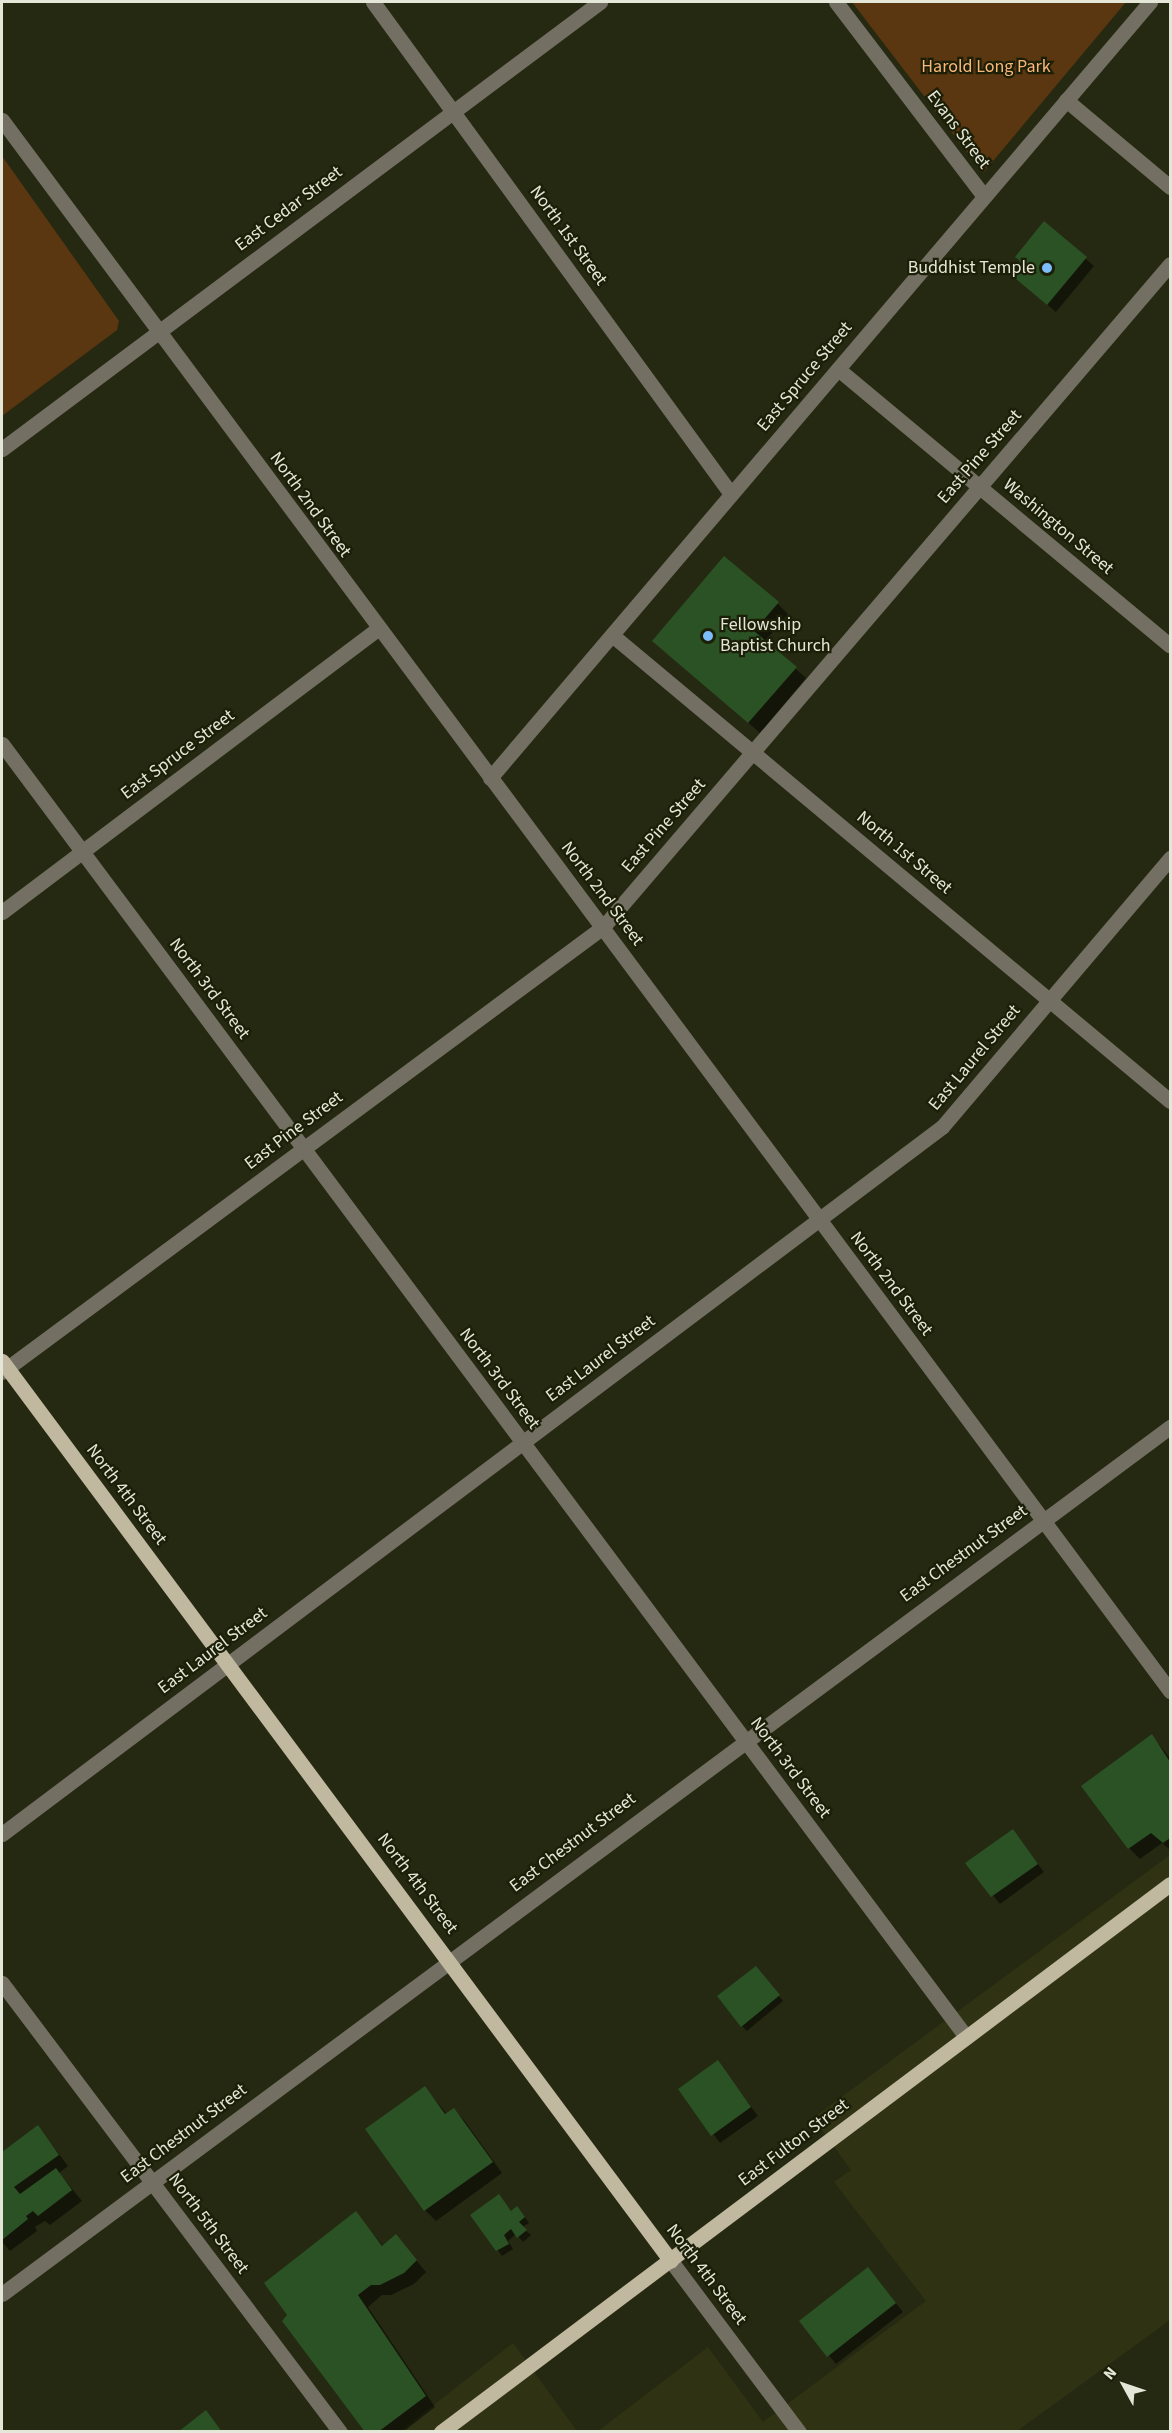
<!DOCTYPE html>
<html>
<head>
<meta charset="utf-8">
<style>
  body { margin:0 }
  #map { position:relative; width:1172px; height:2433px; overflow:hidden; background:#262911; font-family:"Source Sans 3",sans-serif }
  div>[style] { position:absolute }
  [style*='--x'] { left:calc(var(--x)*1px); top:calc(var(--y)*1px); width:calc(var(--w)*1px); rotate:calc(var(--a)*1deg) }
  .built>* { inset:0; background:#2f3313 }
  .green>* { inset:0; background:#5a3611 }
  .shadow>* { inset:0; background:#0007 }
  .building>* { inset:0; background:#2a5225 }
  .minor>* { height:15px; margin:-7.5px; padding:0 7.5px; transform-origin:7.5px; border-radius:7.5px; background:#736f63 }
  .major>* { height:15px; margin:-7.5px; padding:0 7.5px; transform-origin:7.5px; border-radius:7.5px; background:#c1b8a0 }
  .dots>* { width:16px; height:16px; translate:-50% -50%; box-sizing:border-box; border:3px solid #1c1f07; border-radius:50% }
  span { translate:-50% -50%; white-space:nowrap; text-align:center; line-height:1.15; -webkit-text-stroke:4.5px #1c1f07; paint-order:stroke }
  .park-label { font-size:18px; color:#fcb776 }
  .street-label { font-size:18px; color:#e4e6d7 }
  .poi-label { font-size:18px; color:#e4e6d7 }
  .right { translate:-100% -50%; text-align:right }
  .left { translate:0 -50%; text-align:left }
  .frame { position:absolute; inset:0; border:3px solid #e4e6d7; pointer-events:none }
  .north { position:absolute; left:1094px; top:2355px; width:60px; height:60px; -webkit-text-stroke:4px #1c1f07; paint-order:stroke; rotate:310deg; font-size:16px; font-weight:700; line-height:24px; text-align:center; color:#e4e6d7 }
  .north::after { content:''; display:block; margin:auto; width:21px; height:27px; background:#e4e6d7; clip-path:polygon(50% 0,100% 100%,50% 72%,0 100%) }
</style>
</head>
<body>
<div id="map">
  <div class="built">
    <div style="clip-path:polygon(1170px 1855px,1170px 2320px,1017px 2431px,597px 2432px,708px 2347px,763px 2422px,926px 2301px,834px 2182px,851px 2170px,813px 2118px)"></div>
    <div style="clip-path:polygon(513px 2343px,577px 2431px,399px 2432px)"></div>
  </div>
  <div class="green">
    <div style="clip-path:polygon(852px 2px,1126px 2px,983px 173px)"></div>
    <div style="clip-path:polygon(2px 156px,119px 321px,117px 330px,2px 416px)"></div>
  </div>
  <div class="shadow">
    <div style="clip-path:polygon(1045px 223px,1094px 266px,1056px 312px,1019px 281px,1022px 262px)"></div>
    <div style="clip-path:polygon(778px 604px,788px 614px,765px 641px,806px 678px,760px 733px,654px 641px)"></div>
    <div style="clip-path:polygon(1152px 1736px,1170px 1758px,1170px 1850px,1162px 1843px,1140px 1859px,1129px 1848px)"></div>
    <div style="clip-path:polygon(1013px 1831px,1044px 1872px,1000px 1904px,967px 1863px)"></div>
    <div style="clip-path:polygon(761px 1973px,783px 2001px,747px 2031px,742px 2026px)"></div>
    <div style="clip-path:polygon(718px 2062px,758px 2116px,720px 2143px,680px 2090px)"></div>
    <div style="clip-path:polygon(425px 2088px,447px 2114px,453px 2110px,464px 2120px,502px 2173px,436px 2221px,425px 2210px)"></div>
    <div style="clip-path:polygon(38px 2127px,68px 2166px,59px 2173px,82px 2201px,50px 2225px,45px 2221px,35px 2227px,37px 2231px,10px 2251px,2px 2242px,2px 2154px)"></div>
    <div style="clip-path:polygon(499px 2196px,512px 2212px,522px 2213px,529px 2223px,522px 2227px,531px 2235px,523px 2242px,516px 2234px,508px 2241px,513px 2249px,502px 2256px,472px 2215px)"></div>
    <div style="clip-path:polygon(356px 2213px,384px 2247px,396px 2236px,426px 2272px,414px 2284px,391px 2295px,382px 2295px,368px 2307px,435px 2407px,403px 2432px,366px 2432px,284px 2321px)"></div>
    <div style="clip-path:polygon(875px 2277px,903px 2312px,836px 2364px,801px 2322px)"></div>
  </div>
  <div class="building">
    <div style="clip-path:polygon(1044px 221px,1087px 257px,1047px 305px,1010px 274px,1020px 261px,1015px 257px)"></div>
    <div style="clip-path:polygon(724px 556px,779px 602px,754px 631px,797px 667px,748px 723px,652px 641px)"></div>
    <div style="clip-path:polygon(1152px 1734px,1170px 1762px,1170px 1838px,1163px 1843px,1151px 1833px,1128px 1849px,1081px 1786px)"></div>
    <div style="clip-path:polygon(1013px 1829px,1038px 1864px,991px 1897px,965px 1863px)"></div>
    <div style="clip-path:polygon(756px 1966px,780px 1995px,741px 2027px,717px 1996px)"></div>
    <div style="clip-path:polygon(718px 2060px,751px 2107px,711px 2136px,678px 2089px)"></div>
    <div style="clip-path:polygon(425px 2086px,445px 2114px,454px 2108px,493px 2162px,424px 2211px,365px 2129px)"></div>
    <div style="clip-path:polygon(38px 2125px,59px 2155px,14px 2187px,20px 2194px,56px 2168px,72px 2190px,38px 2216px,33px 2211px,26px 2216px,28px 2219px,2px 2240px,2px 2152px)"></div>
    <div style="clip-path:polygon(499px 2194px,511px 2211px,517px 2206px,525px 2217px,519px 2222px,527px 2230px,517px 2238px,511px 2229px,504px 2235px,509px 2244px,496px 2251px,470px 2215px)"></div>
    <div style="clip-path:polygon(356px 2211px,382px 2246px,396px 2234px,417px 2260px,404px 2273px,380px 2285px,371px 2285px,358px 2295px,426px 2396px,378px 2432px,365px 2432px,282px 2321px,287px 2315px,264px 2283px)"></div>
    <div style="clip-path:polygon(868px 2267px,896px 2303px,827px 2357px,799px 2321px)"></div>
    <div style="clip-path:polygon(206px 2410px,222px 2432px,178px 2432px)"></div>
  </div>
  <div class="minor">
    <div style="--x:373;--y:2;--w:608;--a:53.96"></div>
    <div style="--x:836;--y:2;--w:244;--a:52.7"></div>
    <div style="--x:1066;--y:100;--w:136;--a:39.9"></div>
    <div style="--x:2;--y:120;--w:1958;--a:53.37"></div>
    <div style="--x:838;--y:369;--w:432;--a:39.8"></div>
    <div style="--x:2;--y:449;--w:747;--a:-36.78"></div>
    <div style="--x:612;--y:635;--w:727;--a:39.87"></div>
    <div style="--x:2;--y:744;--w:1613;--a:53.29"></div>
    <div style="--x:490;--y:778;--w:1019;--a:-49.62"></div>
    <div style="--x:2;--y:912;--w:471;--a:-37"></div>
    <div style="--x:2;--y:1372;--w:748;--a:-36.52"></div>
    <div style="--x:603;--y:927;--w:872;--a:-49.46"></div>
    <div style="--x:2;--y:1834;--w:1176;--a:-36.95"></div>
    <div style="--x:942;--y:1127;--w:353;--a:-49.7"></div>
    <div style="--x:2;--y:1983;--w:562;--a:53.03"></div>
    <div style="--x:671;--y:2261;--w:214;--a:53.2"></div>
    <div style="--x:2;--y:2294;--w:1455;--a:-36.59"></div>
  </div>
  <div class="major">
    <div style="--x:2;--y:1361;--w:1121;--a:53.38"></div>
    <div style="--x:441;--y:2432;--w:912;--a:-36.93"></div>
  </div>
  <div class="dots">
    <div style="left:1047px;top:268px;background:#7cbef9"></div>
    <div style="left:708px;top:636px;background:#7cbef9"></div>
  </div>
  <div class="park-label">
    <span style="left:986px;top:67px">Harold Long Park</span>
  </div>
  <div class="street-label">
    <span style="left:958px;top:130px;rotate:53deg">Evans Street</span>
    <span style="left:289px;top:209px;rotate:-37deg">East Cedar Street</span>
    <span style="left:568px;top:236px;rotate:54deg">North 1st Street</span>
    <span style="left:805px;top:377px;rotate:-50deg">East Spruce Street</span>
    <span style="left:980px;top:457px;rotate:-49deg">East Pine Street</span>
    <span style="left:310px;top:505px;rotate:54deg">North 2nd Street</span>
    <span style="left:1058px;top:527px;rotate:40deg">Washington Street</span>
    <span style="left:178px;top:755px;rotate:-37deg">East Spruce Street</span>
    <span style="left:664px;top:826px;rotate:-49deg">East Pine Street</span>
    <span style="left:904px;top:853px;rotate:40deg">North 1st Street</span>
    <span style="left:602px;top:894px;rotate:53deg">North 2nd Street</span>
    <span style="left:209px;top:989px;rotate:53deg">North 3rd Street</span>
    <span style="left:975px;top:1058px;rotate:-50deg">East Laurel Street</span>
    <span style="left:294px;top:1131px;rotate:-37deg">East Pine Street</span>
    <span style="left:891px;top:1284px;rotate:53deg">North 2nd Street</span>
    <span style="left:601px;top:1359px;rotate:-37deg">East Laurel Street</span>
    <span style="left:499px;top:1379px;rotate:53deg">North 3rd Street</span>
    <span style="left:126px;top:1495px;rotate:53deg">North 4th Street</span>
    <span style="left:964px;top:1554px;rotate:-36deg">East Chestnut Street</span>
    <span style="left:213px;top:1651px;rotate:-37deg">East Laurel Street</span>
    <span style="left:790px;top:1768px;rotate:53deg">North 3rd Street</span>
    <span style="left:573px;top:1843px;rotate:-37deg">East Chestnut Street</span>
    <span style="left:417px;top:1884px;rotate:53deg">North 4th Street</span>
    <span style="left:184px;top:2134px;rotate:-37deg">East Chestnut Street</span>
    <span style="left:794px;top:2143px;rotate:-37deg">East Fulton Street</span>
    <span style="left:208px;top:2224px;rotate:53deg">North 5th Street</span>
    <span style="left:706px;top:2275px;rotate:53deg">North 4th Street</span>
  </div>
  <div class="poi-label">
    <span class="right" style="left:1035px;top:268px">Buddhist Temple</span>
    <span class="left" style="left:720px;top:636px">Fellowship<br>Baptist Church</span>
  </div>
  <div class="frame"></div>
  <div class="north">N</div>
</div>
</body>
</html>
